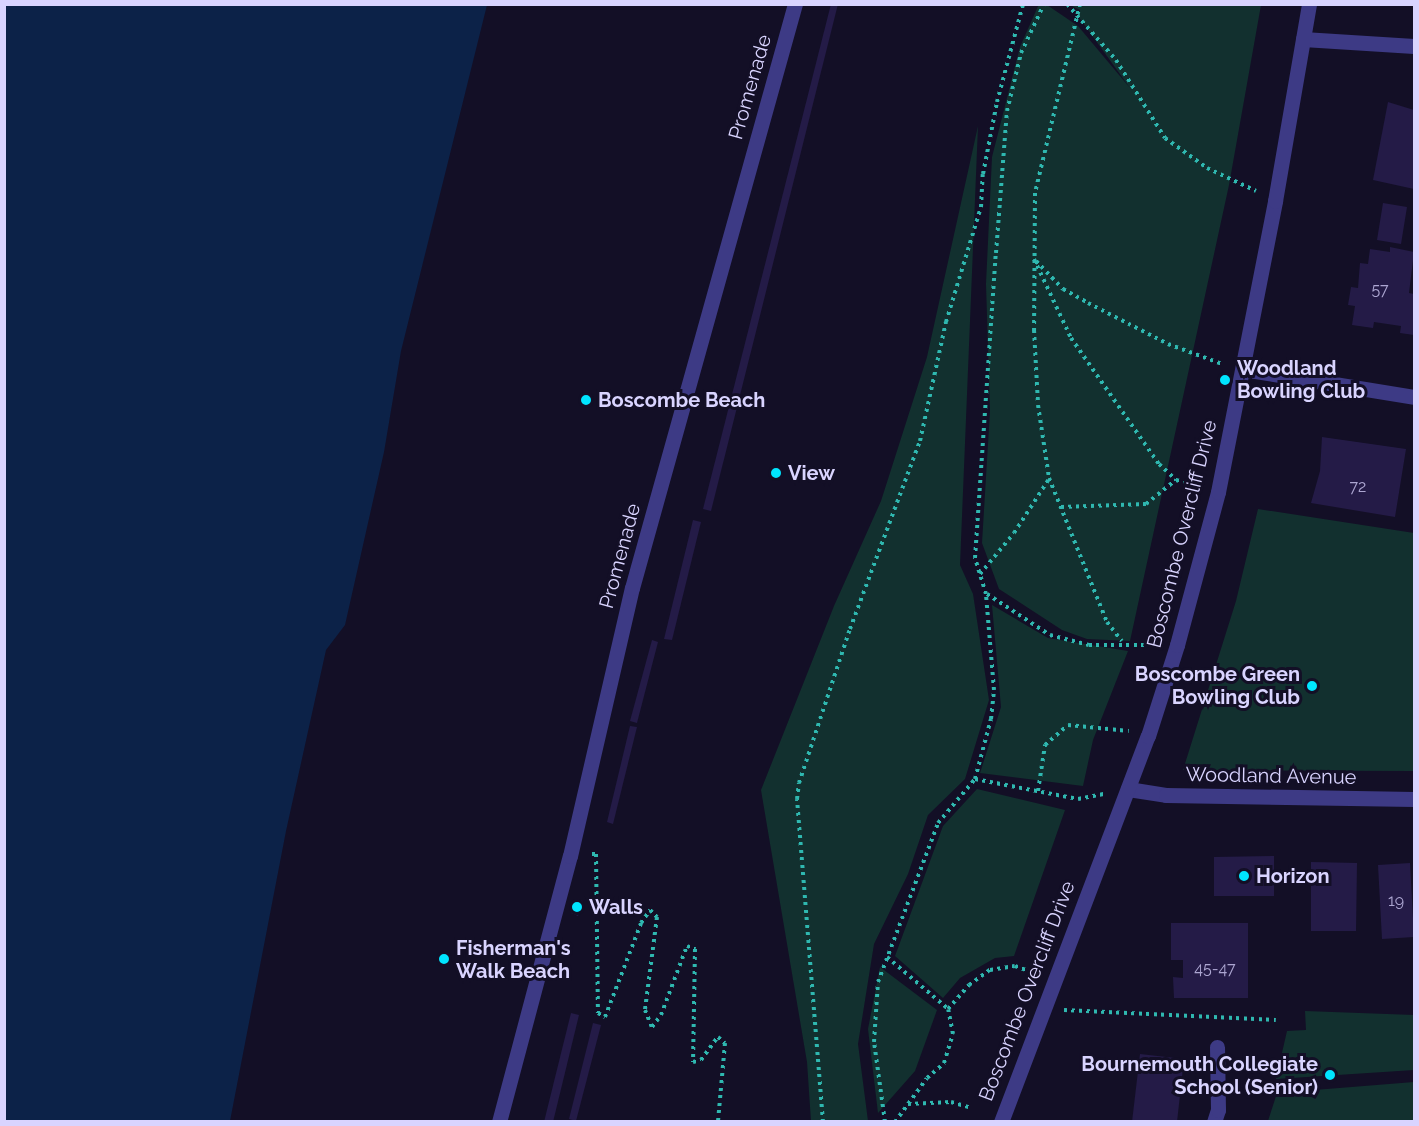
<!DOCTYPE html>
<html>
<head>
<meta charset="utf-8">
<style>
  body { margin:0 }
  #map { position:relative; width:1419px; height:1126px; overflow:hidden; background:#130f26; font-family:Raleway,sans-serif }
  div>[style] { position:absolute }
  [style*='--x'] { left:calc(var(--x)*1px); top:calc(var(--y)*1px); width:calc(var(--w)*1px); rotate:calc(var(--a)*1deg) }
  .green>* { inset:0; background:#12302f }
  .water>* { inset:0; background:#0c2248 }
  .building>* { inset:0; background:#241b47 }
  .path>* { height:4px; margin-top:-2px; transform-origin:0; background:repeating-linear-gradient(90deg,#2fb8b0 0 3px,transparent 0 7.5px) }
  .pedestrian>* { height:15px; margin:-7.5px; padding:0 7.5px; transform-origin:7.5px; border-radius:7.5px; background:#3d3a85 }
  .minor>* { height:15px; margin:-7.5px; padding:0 7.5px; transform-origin:7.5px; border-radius:7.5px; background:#3d3a85 }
  .tertiary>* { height:15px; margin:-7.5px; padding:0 7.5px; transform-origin:7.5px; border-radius:7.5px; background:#3d3a85 }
  .dots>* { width:16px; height:16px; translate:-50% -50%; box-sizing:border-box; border:3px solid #130f26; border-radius:50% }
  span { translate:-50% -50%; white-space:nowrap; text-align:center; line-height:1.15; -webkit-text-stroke:6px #130f26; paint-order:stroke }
  .number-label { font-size:16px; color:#aca6d1 }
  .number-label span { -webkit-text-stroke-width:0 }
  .street-label { font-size:20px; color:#d9d4ff }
  .poi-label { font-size:20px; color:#d9d4ff; font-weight:700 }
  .left { translate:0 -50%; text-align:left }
  .right { translate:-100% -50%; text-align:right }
  .frame { position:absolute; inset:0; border:6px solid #d9d4ff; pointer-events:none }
</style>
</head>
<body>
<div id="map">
  <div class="green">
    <div style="clip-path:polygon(1039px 4px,1047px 5px,1078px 26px,1130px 88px,1078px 16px,1080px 10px,1070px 5px,1261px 5px,1229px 185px,1130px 641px,1087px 639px,1062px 630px,999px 589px,982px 543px,990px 411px,986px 284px,992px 157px,1020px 47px)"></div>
    <div style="clip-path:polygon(978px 126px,960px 565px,973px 594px,989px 700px,965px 779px,928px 815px,908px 874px,874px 944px,858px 1044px,868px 1121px,811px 1121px,807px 1062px,761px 790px,834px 606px,881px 501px,927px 357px)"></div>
    <div style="clip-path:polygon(1258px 509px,1414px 533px,1414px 771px,1183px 770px,1236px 601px)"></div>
    <div style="clip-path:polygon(992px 605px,1048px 638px,1128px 651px,1093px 740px,1083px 786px,980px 773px,1001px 707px)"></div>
    <div style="clip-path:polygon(977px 789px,1065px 810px,1014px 956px,995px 958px,960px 978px,943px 998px,895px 956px,943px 826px)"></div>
    <div style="clip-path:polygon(880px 967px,937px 1010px,915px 1071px,878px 1113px,868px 1029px)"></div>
    <div style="clip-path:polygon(1305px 1011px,1414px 1015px,1414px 1070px,1276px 1079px,1287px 1031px,1306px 1030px)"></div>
    <div style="clip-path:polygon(1414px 1082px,1414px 1121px,1268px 1121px,1277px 1093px)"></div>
  </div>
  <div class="water">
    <div style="clip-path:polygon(5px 4px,487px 5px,401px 351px,384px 452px,345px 625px,326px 650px,286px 831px,230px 1121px,5px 1121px)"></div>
  </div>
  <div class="building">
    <div style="clip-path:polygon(831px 4px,838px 4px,711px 511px,703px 509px)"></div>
    <div style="clip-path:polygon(1388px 102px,1414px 110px,1414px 189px,1373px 180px)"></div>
    <div style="clip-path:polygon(1383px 203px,1407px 207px,1401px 244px,1377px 240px)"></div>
    <div style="clip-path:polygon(1390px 247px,1414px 252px,1409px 293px,1414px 294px,1414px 335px,1400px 333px,1401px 326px,1374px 322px,1373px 328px,1352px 325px,1355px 306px,1348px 305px,1351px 287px,1358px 288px,1360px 263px,1368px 264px,1370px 249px,1390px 252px)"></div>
    <div style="clip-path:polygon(1322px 437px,1406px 449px,1395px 517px,1311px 503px,1320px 471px)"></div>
    <div style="clip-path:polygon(693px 520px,701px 522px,672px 640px,664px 639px)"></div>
    <div style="clip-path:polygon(652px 640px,658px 642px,637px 723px,630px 721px)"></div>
    <div style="clip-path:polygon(630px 726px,637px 727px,613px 824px,607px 822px)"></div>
    <div style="clip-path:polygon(1274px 856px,1274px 896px,1214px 896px,1214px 857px)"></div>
    <div style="clip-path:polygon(1311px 862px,1357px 863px,1356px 931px,1311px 931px)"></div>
    <div style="clip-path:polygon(1410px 863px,1414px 937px,1382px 939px,1378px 865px)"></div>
    <div style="clip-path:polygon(576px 899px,583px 901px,578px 916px,571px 913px)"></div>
    <div style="clip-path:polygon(1171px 923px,1248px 923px,1248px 998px,1174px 998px,1173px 977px,1183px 978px,1183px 960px,1171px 960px)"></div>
    <div style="clip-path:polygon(571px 1013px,579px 1015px,553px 1122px,544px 1122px)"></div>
    <div style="clip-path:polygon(593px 1023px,601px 1025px,576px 1121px,569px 1119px)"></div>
    <div style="clip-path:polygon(1140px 1054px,1184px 1059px,1177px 1122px,1132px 1122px)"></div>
  </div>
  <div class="path">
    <div style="--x:1067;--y:4;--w:74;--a:48.8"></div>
    <div style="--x:1116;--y:60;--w:92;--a:57.9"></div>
    <div style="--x:1165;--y:138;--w:52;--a:35.5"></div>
    <div style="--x:1207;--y:168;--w:54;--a:25.1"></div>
    <div style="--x:1080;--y:4;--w:194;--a:103.4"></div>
    <div style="--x:1035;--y:193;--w:137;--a:90.4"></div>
    <div style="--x:1034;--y:330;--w:75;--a:86.9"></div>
    <div style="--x:1038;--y:405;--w:74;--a:81.4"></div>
    <div style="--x:1049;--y:478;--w:155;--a:68.1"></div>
    <div style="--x:1107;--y:622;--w:24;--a:52"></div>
    <div style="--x:1034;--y:259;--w:87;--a:64.9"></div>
    <div style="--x:1071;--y:338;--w:154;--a:55.1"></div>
    <div style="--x:1159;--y:464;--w:23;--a:43"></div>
    <div style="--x:1176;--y:480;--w:25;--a:16"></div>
    <div style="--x:1036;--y:261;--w:39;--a:46"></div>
    <div style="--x:1063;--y:289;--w:29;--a:29"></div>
    <div style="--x:1088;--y:303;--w:90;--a:27.1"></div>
    <div style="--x:1168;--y:344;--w:58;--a:20.3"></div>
    <div style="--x:1061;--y:507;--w:85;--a:-2"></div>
    <div style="--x:1146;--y:504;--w:38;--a:-39"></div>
    <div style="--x:980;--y:574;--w:53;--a:-50.3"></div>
    <div style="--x:1014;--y:533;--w:64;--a:-57.1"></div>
    <div style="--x:987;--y:594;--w:75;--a:33.1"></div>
    <div style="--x:1050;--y:635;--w:40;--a:14.4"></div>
    <div style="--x:1089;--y:645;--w:66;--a:0"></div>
    <div style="--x:975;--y:779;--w:105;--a:11"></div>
    <div style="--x:1078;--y:799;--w:26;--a:-11"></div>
    <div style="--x:1038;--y:791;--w:47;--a:-81.3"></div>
    <div style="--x:1045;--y:745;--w:30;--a:-41"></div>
    <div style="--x:1068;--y:725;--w:61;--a:5.6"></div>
    <div style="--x:592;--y:854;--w:4;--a:0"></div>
    <div style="--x:596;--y:854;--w:159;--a:89.3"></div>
    <div style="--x:598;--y:1013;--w:8;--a:30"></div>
    <div style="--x:605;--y:1017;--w:101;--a:-69"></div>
    <div style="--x:641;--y:923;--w:16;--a:-55"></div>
    <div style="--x:650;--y:910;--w:10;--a:45"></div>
    <div style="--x:657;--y:917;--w:94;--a:97.4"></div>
    <div style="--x:645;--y:1010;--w:18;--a:68"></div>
    <div style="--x:652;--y:1027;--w:15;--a:-53"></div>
    <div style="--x:661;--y:1015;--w:74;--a:-69.4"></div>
    <div style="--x:687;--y:946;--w:9;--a:21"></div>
    <div style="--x:695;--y:949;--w:113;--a:91"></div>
    <div style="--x:693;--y:1062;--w:8;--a:-14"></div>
    <div style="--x:701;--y:1060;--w:29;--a:-54"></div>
    <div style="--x:718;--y:1037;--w:9;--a:41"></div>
    <div style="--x:725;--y:1043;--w:79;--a:95.1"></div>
    <div style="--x:887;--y:957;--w:80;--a:40.4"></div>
    <div style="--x:1064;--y:1010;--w:212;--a:2.7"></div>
    <div style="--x:908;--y:1104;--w:43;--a:-2.7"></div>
    <div style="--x:951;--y:1102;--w:22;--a:16"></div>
    <div style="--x:823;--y:1122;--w:324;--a:-94.6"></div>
    <div style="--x:797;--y:799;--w:16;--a:-83"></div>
    <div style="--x:799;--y:783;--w:162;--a:-71.7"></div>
    <div style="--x:850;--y:629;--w:201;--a:-69.6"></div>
    <div style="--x:920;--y:441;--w:122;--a:-77.7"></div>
    <div style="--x:946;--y:322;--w:120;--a:-73.1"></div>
    <div style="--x:981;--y:207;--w:33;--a:-87"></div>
    <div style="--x:983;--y:174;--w:73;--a:-79"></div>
    <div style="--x:997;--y:102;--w:101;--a:-75.1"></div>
    <div style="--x:885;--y:1122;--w:81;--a:-97.8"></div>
    <div style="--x:874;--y:1042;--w:60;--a:-86.2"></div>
    <div style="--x:878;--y:982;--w:170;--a:-69.3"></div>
    <div style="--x:938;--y:823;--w:57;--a:-49.9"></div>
    <div style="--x:975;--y:779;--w:62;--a:-75.1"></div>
    <div style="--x:991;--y:719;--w:29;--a:-84"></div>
    <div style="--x:994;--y:690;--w:96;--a:-94.8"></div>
    <div style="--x:986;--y:594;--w:38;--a:-107"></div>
    <div style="--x:975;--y:558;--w:306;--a:-86.1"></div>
    <div style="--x:996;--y:253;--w:142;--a:-85.6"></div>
    <div style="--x:1007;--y:111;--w:60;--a:-76.4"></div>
    <div style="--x:1021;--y:53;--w:54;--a:-64.9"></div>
    <div style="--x:895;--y:1122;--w:54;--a:-54"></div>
    <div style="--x:927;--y:1078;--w:23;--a:-41"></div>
    <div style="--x:944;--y:1063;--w:30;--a:-73"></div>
    <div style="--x:953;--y:1034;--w:25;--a:-101"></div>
    <div style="--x:948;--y:1009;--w:32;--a:-49"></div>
    <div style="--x:969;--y:985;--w:26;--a:-36"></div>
    <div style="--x:990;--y:970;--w:25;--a:-9"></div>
    <div style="--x:1015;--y:966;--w:23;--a:20"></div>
  </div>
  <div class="pedestrian">
    <div style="--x:499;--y:1122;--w:275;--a:-75.1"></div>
    <div style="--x:570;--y:856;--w:275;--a:-77"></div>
    <div style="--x:632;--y:588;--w:606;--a:-74.41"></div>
  </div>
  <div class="minor">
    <div style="--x:1303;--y:39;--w:111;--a:3.6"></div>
    <div style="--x:1243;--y:369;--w:173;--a:9.3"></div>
    <div style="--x:1128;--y:789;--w:38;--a:9"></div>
    <div style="--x:1166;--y:795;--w:248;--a:0.9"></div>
    <div style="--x:1214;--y:1122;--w:13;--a:-72"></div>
    <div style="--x:1218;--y:1110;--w:63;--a:-90.9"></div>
  </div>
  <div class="tertiary">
    <div style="--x:1001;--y:1122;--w:413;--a:-69.2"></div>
    <div style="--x:1148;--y:736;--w:96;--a:-72.3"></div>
    <div style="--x:1177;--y:645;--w:158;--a:-75"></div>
    <div style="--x:1218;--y:492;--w:297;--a:-78.9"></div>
    <div style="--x:1275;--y:201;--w:200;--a:-80.2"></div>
  </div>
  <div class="dots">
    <div style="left:1225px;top:380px;background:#00e5ff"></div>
    <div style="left:586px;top:400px;background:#00e5ff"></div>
    <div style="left:776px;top:473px;background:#00e5ff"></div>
    <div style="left:1312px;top:686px;background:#00e5ff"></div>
    <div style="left:1244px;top:876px;background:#00e5ff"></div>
    <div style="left:577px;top:907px;background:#00e5ff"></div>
    <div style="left:444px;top:959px;background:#00e5ff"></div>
    <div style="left:1330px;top:1075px;background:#00e5ff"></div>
  </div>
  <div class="number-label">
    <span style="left:1380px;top:290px">57</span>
    <span style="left:1358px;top:487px">72</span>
    <span style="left:1396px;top:901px">19</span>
    <span style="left:1215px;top:969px">45-47</span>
  </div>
  <div class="street-label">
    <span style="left:750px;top:87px;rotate:-74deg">Promenade</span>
    <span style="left:1182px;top:534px;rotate:-76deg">Boscombe Overcliff Drive</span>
    <span style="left:620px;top:556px;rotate:-75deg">Promenade</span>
    <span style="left:1271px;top:776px;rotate:1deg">Woodland Avenue</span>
    <span style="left:1027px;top:991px;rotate:-69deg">Boscombe Overcliff Drive</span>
  </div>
  <div class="poi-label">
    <span class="left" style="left:1237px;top:380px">Woodland<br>Bowling Club</span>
    <span class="left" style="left:598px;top:400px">Boscombe Beach</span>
    <span class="left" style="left:788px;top:473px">View</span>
    <span class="right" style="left:1300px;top:686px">Boscombe Green<br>Bowling Club</span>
    <span class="left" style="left:1256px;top:876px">Horizon</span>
    <span class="left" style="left:589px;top:907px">Walls</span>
    <span class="left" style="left:456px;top:960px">Fisherman's<br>Walk Beach</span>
    <span class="right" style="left:1318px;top:1076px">Bournemouth Collegiate<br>School (Senior)</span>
  </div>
  <div class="frame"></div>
</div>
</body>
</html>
